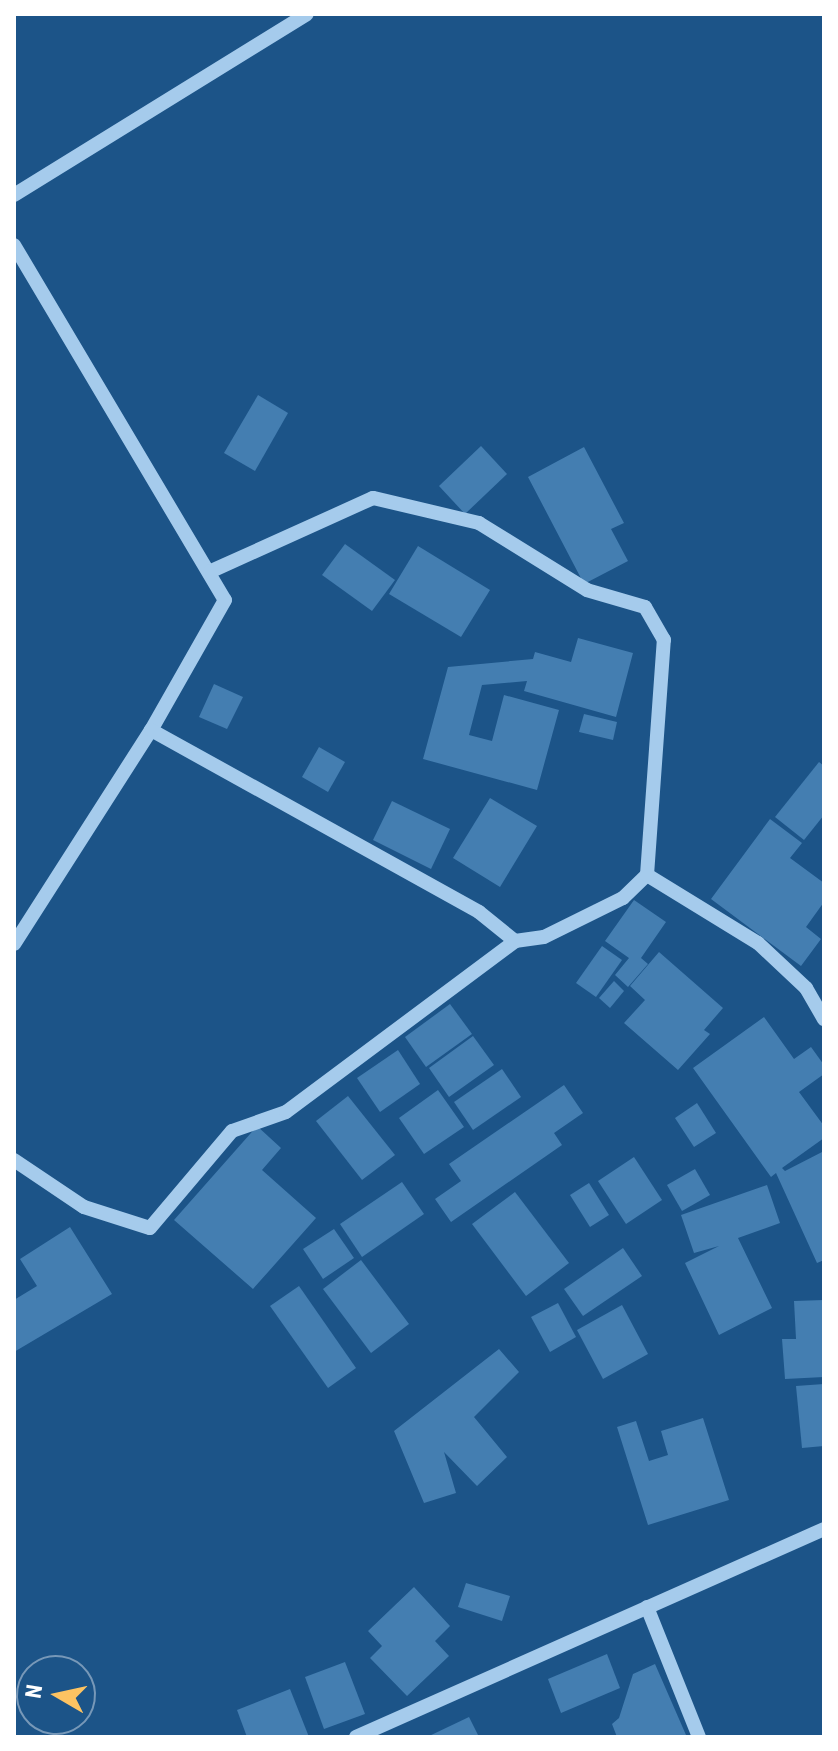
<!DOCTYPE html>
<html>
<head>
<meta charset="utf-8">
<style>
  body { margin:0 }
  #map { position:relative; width:838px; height:1751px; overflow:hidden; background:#1c5488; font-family:"Roboto Condensed",sans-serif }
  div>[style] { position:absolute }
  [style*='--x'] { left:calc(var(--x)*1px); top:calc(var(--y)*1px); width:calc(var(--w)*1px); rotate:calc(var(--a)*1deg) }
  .building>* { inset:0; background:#447eb1 }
  .minor>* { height:14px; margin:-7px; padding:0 7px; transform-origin:7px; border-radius:7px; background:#a5cbec }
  span { translate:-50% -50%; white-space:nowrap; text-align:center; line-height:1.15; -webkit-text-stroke:7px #1c5488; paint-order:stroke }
  .frame { position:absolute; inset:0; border:16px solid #fff; pointer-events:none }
  .north { position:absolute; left:16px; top:1655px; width:80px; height:80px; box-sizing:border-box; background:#1c5488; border:2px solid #7798b8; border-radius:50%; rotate:279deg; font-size:22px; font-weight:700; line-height:32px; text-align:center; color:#fff }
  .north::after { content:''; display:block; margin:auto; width:28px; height:36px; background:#fdc362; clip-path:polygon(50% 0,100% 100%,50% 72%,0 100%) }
</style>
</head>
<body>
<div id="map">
  <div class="building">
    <div style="clip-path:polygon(258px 395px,288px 413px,255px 471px,224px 453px)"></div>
    <div style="clip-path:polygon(481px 446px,507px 474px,465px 514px,439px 486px)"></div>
    <div style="clip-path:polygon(584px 447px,624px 523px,611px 529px,628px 561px,584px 584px,528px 477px)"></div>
    <div style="clip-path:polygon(345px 544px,395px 580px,372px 611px,322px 575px)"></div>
    <div style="clip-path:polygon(418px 546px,490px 590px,461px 637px,389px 594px)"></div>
    <div style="clip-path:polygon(578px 638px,633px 653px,616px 717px,524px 691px,527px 681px,482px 685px,469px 735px,492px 741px,504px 695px,559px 710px,537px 790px,423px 759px,448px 667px,533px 659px,535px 652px,571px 662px)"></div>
    <div style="clip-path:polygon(214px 684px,243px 697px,227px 729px,199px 717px)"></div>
    <div style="clip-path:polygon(584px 714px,617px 722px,613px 740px,579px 732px)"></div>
    <div style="clip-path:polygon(319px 747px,345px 762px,328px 792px,302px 777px)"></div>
    <div style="clip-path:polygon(819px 762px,824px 766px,824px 815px,804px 840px,775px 817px)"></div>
    <div style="clip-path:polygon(490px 798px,537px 826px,500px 887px,453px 858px)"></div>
    <div style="clip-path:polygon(392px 801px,450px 829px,431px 869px,373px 840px)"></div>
    <div style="clip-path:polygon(770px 819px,802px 843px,790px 858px,824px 883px,824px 902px,806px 927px,821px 939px,801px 966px,711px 899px)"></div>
    <div style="clip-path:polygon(634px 900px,666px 922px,641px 958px,648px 964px,628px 987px,615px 975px,629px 958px,605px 941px)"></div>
    <div style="clip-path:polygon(602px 946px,622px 960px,596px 997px,576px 983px)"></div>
    <div style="clip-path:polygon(659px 952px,723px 1008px,704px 1030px,710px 1034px,678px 1070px,624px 1023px,645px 1000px,630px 986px)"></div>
    <div style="clip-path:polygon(614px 981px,624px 991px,610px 1008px,599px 998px)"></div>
    <div style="clip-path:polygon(450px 1004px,472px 1034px,426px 1067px,405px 1037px)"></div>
    <div style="clip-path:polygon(764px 1017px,794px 1059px,811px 1047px,824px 1065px,824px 1074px,799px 1092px,824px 1126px,824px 1138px,782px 1168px,785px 1171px,824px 1151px,824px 1260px,817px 1263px,776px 1173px,771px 1177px,693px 1068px)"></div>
    <div style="clip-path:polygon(473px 1036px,494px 1065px,449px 1097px,429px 1068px)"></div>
    <div style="clip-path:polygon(398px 1050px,420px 1084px,380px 1112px,357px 1078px)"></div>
    <div style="clip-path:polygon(502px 1069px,521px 1097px,473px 1130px,454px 1102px)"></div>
    <div style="clip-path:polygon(564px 1085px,583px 1113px,554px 1133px,562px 1145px,451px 1222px,435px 1199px,461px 1181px,449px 1164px)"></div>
    <div style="clip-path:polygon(438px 1090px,464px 1127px,424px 1154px,399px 1118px)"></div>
    <div style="clip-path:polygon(348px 1096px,395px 1155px,362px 1180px,316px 1121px)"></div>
    <div style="clip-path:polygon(697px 1103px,716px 1133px,694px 1147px,675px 1118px)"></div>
    <div style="clip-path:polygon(257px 1126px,281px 1148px,262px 1170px,316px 1218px,253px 1289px,174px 1220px)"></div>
    <div style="clip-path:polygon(634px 1157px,662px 1200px,626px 1224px,598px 1181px)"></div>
    <div style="clip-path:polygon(695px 1169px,710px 1195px,682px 1211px,667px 1185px)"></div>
    <div style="clip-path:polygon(402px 1182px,424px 1214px,362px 1257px,340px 1224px)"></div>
    <div style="clip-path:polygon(589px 1183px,609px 1215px,590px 1227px,570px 1195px)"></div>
    <div style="clip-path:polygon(767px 1185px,780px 1223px,738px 1238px,772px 1308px,719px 1335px,685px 1263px,719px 1246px,694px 1253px,681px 1215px)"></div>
    <div style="clip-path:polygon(515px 1192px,569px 1263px,526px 1296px,472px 1224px)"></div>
    <div style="clip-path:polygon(70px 1227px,112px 1294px,14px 1352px,14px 1300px,37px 1286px,20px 1259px)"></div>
    <div style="clip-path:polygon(334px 1229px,354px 1258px,323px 1279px,303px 1249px)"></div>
    <div style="clip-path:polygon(623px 1248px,642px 1276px,583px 1316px,564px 1289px)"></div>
    <div style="clip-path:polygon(361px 1260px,409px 1324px,371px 1353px,323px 1289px)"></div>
    <div style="clip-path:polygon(299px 1286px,356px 1368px,328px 1388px,270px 1306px)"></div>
    <div style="clip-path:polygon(824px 1300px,824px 1377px,785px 1379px,782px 1339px,796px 1339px,794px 1301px)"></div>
    <div style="clip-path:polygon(558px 1303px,576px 1337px,550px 1352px,531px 1317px)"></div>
    <div style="clip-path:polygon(622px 1305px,648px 1354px,603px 1379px,577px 1330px)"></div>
    <div style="clip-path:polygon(499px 1349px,519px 1372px,474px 1417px,507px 1457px,477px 1486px,444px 1452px,456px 1493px,424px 1503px,394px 1431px)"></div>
    <div style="clip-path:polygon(824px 1384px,824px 1446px,802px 1448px,796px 1386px)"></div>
    <div style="clip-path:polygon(703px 1418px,729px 1500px,648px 1525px,617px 1427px,636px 1421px,649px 1461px,668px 1455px,661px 1431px)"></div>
    <div style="clip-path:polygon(466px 1583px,510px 1596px,502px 1621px,458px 1607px)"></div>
    <div style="clip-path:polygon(414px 1587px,450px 1626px,435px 1641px,449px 1656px,407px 1696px,370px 1658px,382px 1646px,368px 1631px)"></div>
    <div style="clip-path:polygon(607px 1654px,620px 1688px,561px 1713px,548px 1679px)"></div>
    <div style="clip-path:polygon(345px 1662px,365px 1714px,324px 1729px,305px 1677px)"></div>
    <div style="clip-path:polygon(655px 1664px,686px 1735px,617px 1737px,612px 1724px,619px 1718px,633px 1674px)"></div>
    <div style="clip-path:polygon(290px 1689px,309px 1737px,247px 1737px,237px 1710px)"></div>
    <div style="clip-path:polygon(469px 1717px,479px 1737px,427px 1737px)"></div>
  </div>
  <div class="minor">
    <div style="--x:14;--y:195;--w:344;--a:-31.7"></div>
    <div style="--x:14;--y:245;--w:413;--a:59.3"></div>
    <div style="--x:225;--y:600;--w:150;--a:119.6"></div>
    <div style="--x:151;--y:730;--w:254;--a:122.6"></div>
    <div style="--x:151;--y:730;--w:375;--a:29"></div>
    <div style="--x:479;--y:912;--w:46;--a:38.9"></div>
    <div style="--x:647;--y:875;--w:130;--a:31.5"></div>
    <div style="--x:758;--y:943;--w:66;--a:43.2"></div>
    <div style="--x:806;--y:988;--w:36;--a:60"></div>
    <div style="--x:14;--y:1160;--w:84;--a:33.9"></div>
    <div style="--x:84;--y:1207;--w:69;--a:17.7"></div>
    <div style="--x:150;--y:1228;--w:127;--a:-49.8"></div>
    <div style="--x:232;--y:1131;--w:57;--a:-19.4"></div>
    <div style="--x:286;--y:1112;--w:286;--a:-36.7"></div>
    <div style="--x:515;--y:941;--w:29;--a:-8"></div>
    <div style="--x:544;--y:937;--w:88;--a:-26.3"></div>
    <div style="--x:623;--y:898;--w:33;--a:-44"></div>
    <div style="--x:647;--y:875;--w:236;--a:-85.9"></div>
    <div style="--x:664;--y:640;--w:38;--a:-120"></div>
    <div style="--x:645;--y:607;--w:60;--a:-163.7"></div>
    <div style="--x:587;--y:590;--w:127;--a:-148.2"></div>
    <div style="--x:479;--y:523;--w:109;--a:-166.7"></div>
    <div style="--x:373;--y:498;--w:178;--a:155.7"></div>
    <div style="--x:647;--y:1607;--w:140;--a:68.2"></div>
    <div style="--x:356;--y:1737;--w:512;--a:-23.96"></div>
  </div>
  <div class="frame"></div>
  <div class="north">N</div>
</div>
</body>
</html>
